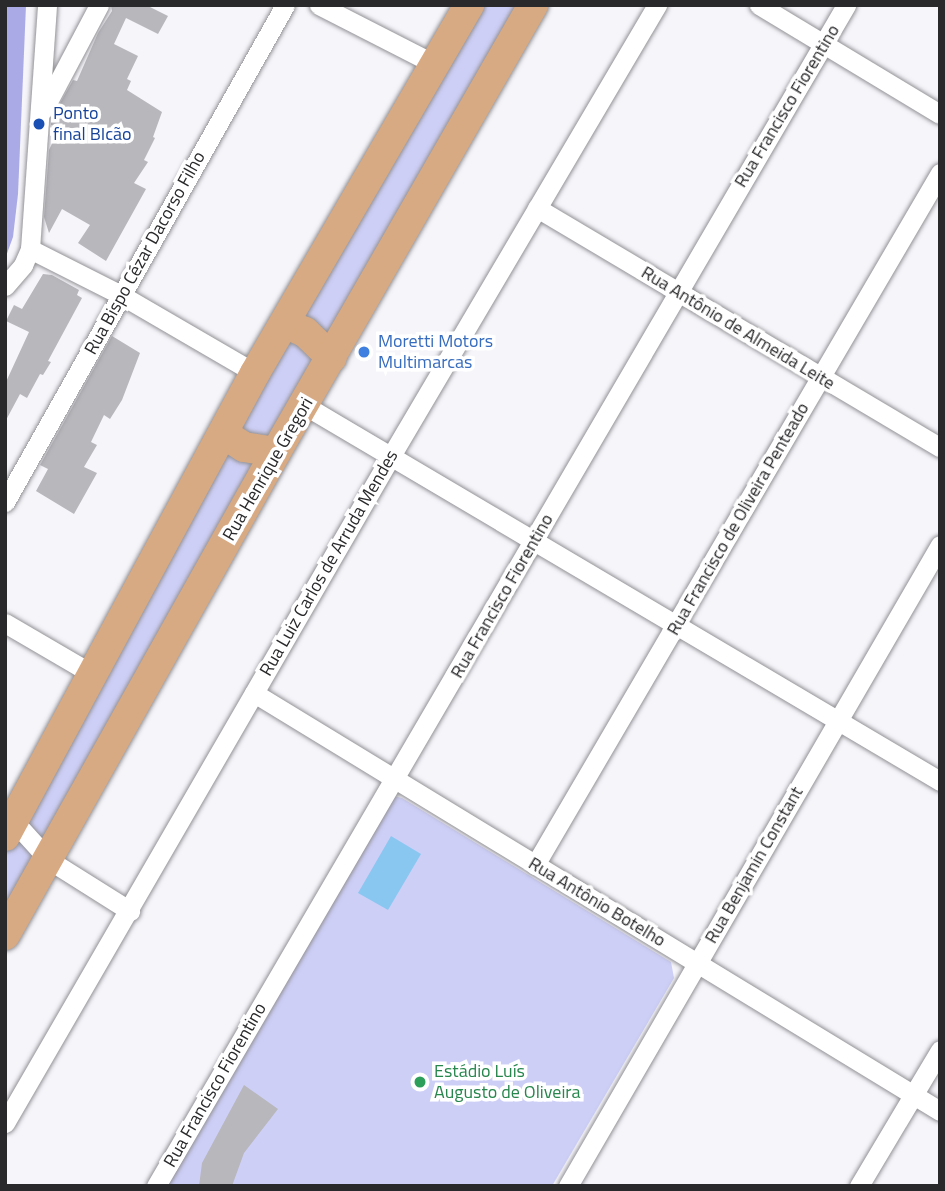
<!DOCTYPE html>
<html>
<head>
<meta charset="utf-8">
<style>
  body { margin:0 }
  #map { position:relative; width:945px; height:1191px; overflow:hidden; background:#f5f5fa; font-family:"Titillium Web",sans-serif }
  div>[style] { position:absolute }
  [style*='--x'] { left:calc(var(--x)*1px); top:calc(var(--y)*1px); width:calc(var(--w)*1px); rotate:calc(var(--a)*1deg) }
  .green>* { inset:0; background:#cecff7 }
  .forest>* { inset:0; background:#aaaae6 }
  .water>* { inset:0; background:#89c7f0 }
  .building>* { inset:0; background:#b7b7bc }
  .roads { filter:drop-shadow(0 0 2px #929296) drop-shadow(0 0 2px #929296) }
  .minor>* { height:19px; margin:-9.5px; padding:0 9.5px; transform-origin:9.5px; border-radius:9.5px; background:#fff }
  .primary>* { height:30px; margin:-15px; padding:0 15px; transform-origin:15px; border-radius:15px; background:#d8aa83 }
  .dots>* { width:19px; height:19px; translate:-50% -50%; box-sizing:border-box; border:4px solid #fff; border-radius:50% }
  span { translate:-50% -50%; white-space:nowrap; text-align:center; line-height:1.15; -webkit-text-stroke:7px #fff; paint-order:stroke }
  .street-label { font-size:18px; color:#29292b }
  .transit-label { font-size:18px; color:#164399 }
  .left { translate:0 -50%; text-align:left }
  .shop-label { font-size:18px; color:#366cbe }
  .leisure-label { font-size:18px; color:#27864d }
  .frame { position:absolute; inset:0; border:7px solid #29292b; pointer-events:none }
</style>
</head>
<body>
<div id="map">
  <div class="green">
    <div style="clip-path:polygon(474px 5px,521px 5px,5px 912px,5px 829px)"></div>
    <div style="clip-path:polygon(394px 796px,402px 798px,671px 962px,674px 978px,552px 1186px,167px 1186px)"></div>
  </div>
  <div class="forest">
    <div style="clip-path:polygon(5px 5px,26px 5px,18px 194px,13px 237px,5px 259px)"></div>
  </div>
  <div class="water">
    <div style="clip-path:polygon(391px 836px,421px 854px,388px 910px,358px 893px)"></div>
  </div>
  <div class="building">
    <div style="clip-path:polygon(111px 5px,146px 5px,168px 16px,158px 34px,126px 18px,114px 44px,138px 56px,127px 79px,131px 81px,127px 90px,162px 112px,153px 137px,155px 138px,144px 160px,148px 162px,134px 183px,146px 189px,106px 261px,78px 243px,90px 225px,62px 209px,49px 233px,44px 217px,49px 150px,59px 129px,51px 125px,51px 119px,73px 80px,77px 81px,98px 33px,112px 11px)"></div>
    <div style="clip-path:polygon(43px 274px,52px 275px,79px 290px,77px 295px,82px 298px,48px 361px,51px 362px,43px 375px,40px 374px,27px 398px,20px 394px,5px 422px,5px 384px,29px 332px,6px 321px,14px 305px,22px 309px)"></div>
    <div style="clip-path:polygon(112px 336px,140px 353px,122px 400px,110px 419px,104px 415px,91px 442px,97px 445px,84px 467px,97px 473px,74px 514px,36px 491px,48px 469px,40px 465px)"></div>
    <div style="clip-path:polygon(244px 1085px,278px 1109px,244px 1153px,232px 1186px,199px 1186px,202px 1163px)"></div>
  </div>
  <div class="roads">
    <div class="minor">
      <div style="--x:319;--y:5;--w:131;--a:27.1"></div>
      <div style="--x:759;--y:5;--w:211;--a:31.1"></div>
      <div style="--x:44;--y:109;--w:118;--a:-62.1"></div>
      <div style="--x:537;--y:208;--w:469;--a:30.7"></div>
      <div style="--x:30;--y:249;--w:102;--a:26.8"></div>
      <div style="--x:121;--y:295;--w:155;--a:30.2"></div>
      <div style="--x:5;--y:286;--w:28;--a:-49"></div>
      <div style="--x:23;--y:265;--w:17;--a:-66"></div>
      <div style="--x:30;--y:249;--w:245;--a:-86"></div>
      <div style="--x:304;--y:405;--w:739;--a:30.59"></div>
      <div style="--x:5;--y:502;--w:570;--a:-60.6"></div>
      <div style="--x:5;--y:623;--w:103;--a:30.3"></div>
      <div style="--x:254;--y:693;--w:803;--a:31.36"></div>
      <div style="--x:5;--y:818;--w:18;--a:34"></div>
      <div style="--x:20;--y:828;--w:43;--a:47.8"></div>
      <div style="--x:49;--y:860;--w:96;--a:32.2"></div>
      <div style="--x:535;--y:865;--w:802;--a:-59.66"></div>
      <div style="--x:5;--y:1123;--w:771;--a:-59.94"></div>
      <div style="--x:391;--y:456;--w:524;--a:-59.47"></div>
      <div style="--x:156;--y:1186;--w:1368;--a:-59.7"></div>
      <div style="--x:568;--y:1186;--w:741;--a:-59.87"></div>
      <div style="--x:859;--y:1186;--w:158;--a:-59.2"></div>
    </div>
    <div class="primary">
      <div style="--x:283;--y:327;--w:10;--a:0"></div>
      <div style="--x:293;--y:327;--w:13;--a:23"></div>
      <div style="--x:305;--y:332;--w:37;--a:44"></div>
      <div style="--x:224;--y:434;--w:24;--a:33"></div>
      <div style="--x:244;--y:447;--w:32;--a:9"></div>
      <div style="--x:5;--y:836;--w:526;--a:-61.63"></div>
      <div style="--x:255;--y:373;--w:426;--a:-59.8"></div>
      <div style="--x:5;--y:935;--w:554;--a:-60.7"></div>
      <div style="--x:276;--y:452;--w:516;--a:-60.1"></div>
    </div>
  </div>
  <div class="dots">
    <div style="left:39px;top:124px;background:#1a4fb4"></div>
    <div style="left:364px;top:352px;background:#3f7fe0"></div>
    <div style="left:420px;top:1082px;background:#2e9e5b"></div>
  </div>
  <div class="street-label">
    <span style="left:787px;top:106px;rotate:-59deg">Rua Francisco Fiorentino</span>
    <span style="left:145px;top:253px;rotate:-61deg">Rua Bispo Cézar Dacorso Filho</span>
    <span style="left:738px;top:328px;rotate:31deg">Rua Antônio de Almeida Leite</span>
    <span style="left:268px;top:469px;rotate:-60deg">Rua Henrique Gregori</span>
    <span style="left:738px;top:519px;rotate:-60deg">Rua Francisco de Oliveira Penteado</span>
    <span style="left:329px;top:563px;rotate:-60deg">Rua Luiz Carlos de Arruda Mendes</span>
    <span style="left:502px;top:596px;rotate:-60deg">Rua Francisco Fiorentino</span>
    <span style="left:754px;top:865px;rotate:-60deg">Rua Benjamin Constant</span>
    <span style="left:597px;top:902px;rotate:31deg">Rua Antônio Botelho</span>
    <span style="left:215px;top:1085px;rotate:-60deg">Rua Francisco Fiorentino</span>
  </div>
  <div class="transit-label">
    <span class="left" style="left:53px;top:124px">Ponto<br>final BIcão</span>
  </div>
  <div class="shop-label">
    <span class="left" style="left:378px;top:352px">Moretti Motors<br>Multimarcas</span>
  </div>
  <div class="leisure-label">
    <span class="left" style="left:434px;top:1082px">Estádio Luís<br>Augusto de Oliveira</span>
  </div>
  <div class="frame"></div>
</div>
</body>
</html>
